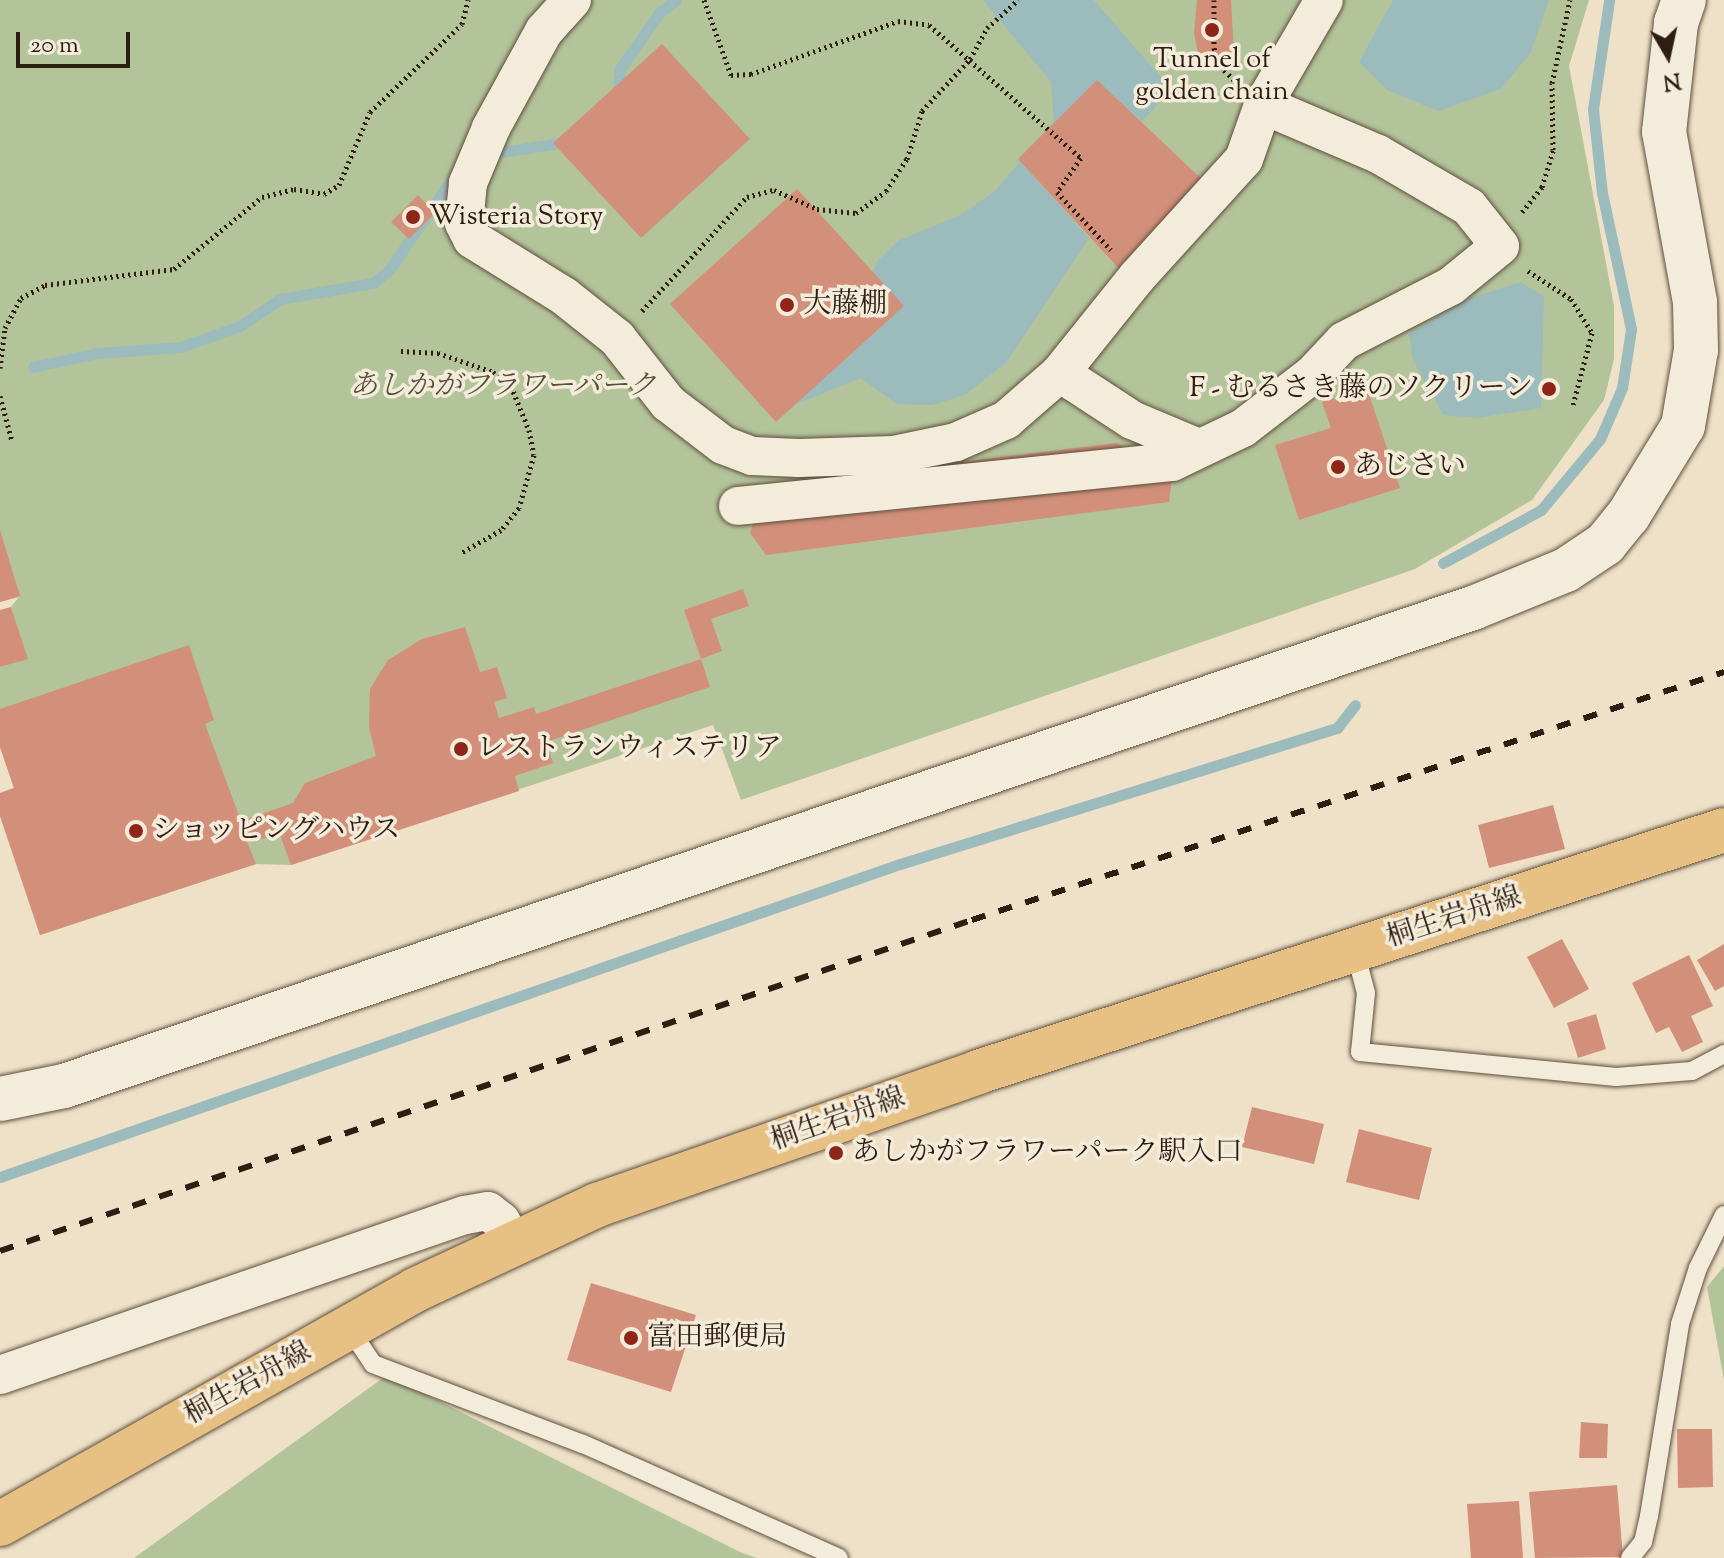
<!DOCTYPE html>
<html>
<head>
<meta charset="utf-8">
<style>
  body { margin:0 }
  #map { position:relative; width:1724px; height:1558px; overflow:hidden; background:#eee1c7; font-family:"Sorts Mill Goudy","Noto Serif JP",serif }
  div>[style] { position:absolute }
  [style*='--x'] { left:calc(var(--x)*1px); top:calc(var(--y)*1px); width:calc(var(--w)*1px); rotate:calc(var(--a)*1deg) }
  .green>* { inset:0; background:#b3c49a }
  .water>* { inset:0; background:#9cbbbd }
  .stream>* { height:11px; margin:-5.5px; padding:0 5.5px; transform-origin:5.5px; border-radius:5.5px; background:#9cbbbd }
  .building>* { inset:0; background:#d2907b }
  .path>* { height:5px; margin-top:-2.5px; transform-origin:0; background:repeating-linear-gradient(90deg,#2f1d11 0 2px,transparent 0 6px) }
  .roads { filter:drop-shadow(0 0 2px #5f4e3e) drop-shadow(0 0 2px #5f4e3e) }
  .lane>* { height:18px; margin:-9px; padding:0 9px; transform-origin:9px; border-radius:9px; background:#f4ecdb }
  .street>* { height:38px; margin:-19px; padding:0 19px; transform-origin:19px; border-radius:19px; background:#f4ecdb }
  .secondary>* { height:44px; margin:-22px; padding:0 22px; transform-origin:22px; border-radius:22px; background:#f4ecdb }
  .primary>* { height:44px; margin:-22px; padding:0 22px; transform-origin:22px; border-radius:22px; background:#e7c084 }
  .rail>* { height:6px; margin-top:-3px; transform-origin:0; background:repeating-linear-gradient(90deg,#2f1d11 0 14px,transparent 0 28px) }
  .dots>* { width:22px; height:22px; translate:-50% -50%; box-sizing:border-box; border:4px solid #f4ecdb; border-radius:50% }
  span { translate:-50% -50%; white-space:nowrap; text-align:center; line-height:1.15; -webkit-text-stroke:7px #f4ecdb; paint-order:stroke }
  .poi-label { font-size:28px; color:#2f1d11 }
  .left { translate:0 -50%; text-align:left }
  .right { translate:-100% -50%; text-align:right }
  .park-label { font-size:28px; color:#574f3a; font-style:italic }
  .street-label { font-size:28px; color:#2f1d11 }
  .north { position:absolute; left:1628px; top:16px; width:80px; height:80px; -webkit-text-stroke:6px #f4ecdb; paint-order:stroke; rotate:171deg; font-size:22px; font-weight:700; line-height:32px; text-align:center; color:#2f1d11 }
  .north::after { content:''; display:block; margin:auto; width:28px; height:36px; background:#2f1d11; clip-path:polygon(50% 0,100% 100%,50% 72%,0 100%) }
  .scale { position:absolute; left:16px; top:32px; width:114px; height:36px; box-sizing:border-box; border:4px solid #2f1d11; border-top:0; padding-left:10px; font-size:24px; line-height:28px; white-space:nowrap; color:#2f1d11; -webkit-text-stroke:6px #f4ecdb; paint-order:stroke }
</style>
</head>
<body>
<div id="map">
  <div class="green">
    <div style="clip-path:polygon(0 0,1589px 0,1569px 66px,1614px 306px,1614px 359px,1604px 400px,1532px 500px,1415px 569px,741px 800px,713px 725px,291px 865px,256px 864px,40px 935px,0 816px,0 793px,14px 788px,0 747px,0 667px,27px 658px,11px 607px,19px 597px,0 602px)"></div>
    <div style="clip-path:polygon(1724px 1266px,1724px 1380px,1707px 1287px)"></div>
    <div style="clip-path:polygon(387px 1375px,740px 1552px,757px 1558px,134px 1558px)"></div>
  </div>
  <div class="water">
    <div style="clip-path:polygon(983px 0,1094px 0,1165px 82px,1164px 97px,1142px 122px,1114px 96px,1035px 178px,1089px 238px,1006px 363px,965px 395px,932px 405px,897px 404px,861px 378px,799px 403px,758px 406px,868px 286px,876px 262px,898px 241px,962px 214px,996px 190px,1054px 122px,1051px 82px)"></div>
    <div style="clip-path:polygon(1393px 0,1549px 0,1531px 52px,1501px 89px,1438px 111px,1387px 90px,1359px 62px)"></div>
    <div style="clip-path:polygon(1521px 282px,1544px 297px,1541px 408px,1477px 418px,1443px 415px,1413px 360px,1409px 334px,1465px 300px)"></div>
  </div>
  <div class="stream">
    <div style="--x:618;--y:95;--w:26;--a:-86"></div>
    <div style="--x:620;--y:69;--w:68;--a:-55.1"></div>
    <div style="--x:659;--y:13;--w:21;--a:-37"></div>
    <div style="--x:489;--y:154;--w:78;--a:-8.9"></div>
    <div style="--x:33;--y:367;--w:66;--a:-12.3"></div>
    <div style="--x:97;--y:353;--w:84;--a:-4.1"></div>
    <div style="--x:181;--y:347;--w:63;--a:-19.6"></div>
    <div style="--x:240;--y:326;--w:48;--a:-34"></div>
    <div style="--x:280;--y:299;--w:94;--a:-9.8"></div>
    <div style="--x:373;--y:283;--w:21;--a:-39"></div>
    <div style="--x:389;--y:270;--w:123;--a:-55.3"></div>
    <div style="--x:1443;--y:563;--w:111;--a:-28.4"></div>
    <div style="--x:1541;--y:510;--w:92;--a:-50.3"></div>
    <div style="--x:1600;--y:439;--w:56;--a:-66.7"></div>
    <div style="--x:1622;--y:388;--w:60;--a:-81.3"></div>
    <div style="--x:1631;--y:329;--w:139;--a:-102"></div>
    <div style="--x:1602;--y:193;--w:84;--a:-96.1"></div>
    <div style="--x:1593;--y:109;--w:110;--a:-81.6"></div>
    <div style="--x:0;--y:1177;--w:953;--a:-19.18"></div>
    <div style="--x:900;--y:864;--w:458;--a:-17.3"></div>
    <div style="--x:1337;--y:728;--w:29;--a:-52"></div>
  </div>
  <div class="building">
    <div style="clip-path:polygon(1197px 0,1231px 0,1234px 55px,1200px 63px,1194px 33px)"></div>
    <div style="clip-path:polygon(662px 44px,750px 139px,641px 238px,553px 143px)"></div>
    <div style="clip-path:polygon(1097px 80px,1210px 187px,1124px 274px,1018px 159px)"></div>
    <div style="clip-path:polygon(797px 189px,904px 306px,776px 422px,670px 304px)"></div>
    <div style="clip-path:polygon(418px 195px,435px 213px,409px 239px,391px 222px)"></div>
    <div style="clip-path:polygon(1367px 388px,1400px 488px,1299px 520px,1275px 445px,1331px 428px,1322px 402px)"></div>
    <div style="clip-path:polygon(1117px 443px,1172px 477px,1169px 502px,766px 555px,750px 533px,765px 486px)"></div>
    <div style="clip-path:polygon(0 530px,20px 596px,0 602px)"></div>
    <div style="clip-path:polygon(743px 589px,749px 606px,711px 619px,722px 651px,701px 659px,684px 610px)"></div>
    <div style="clip-path:polygon(11px 607px,28px 659px,0 667px,0 610px)"></div>
    <div style="clip-path:polygon(465px 627px,480px 672px,497px 667px,507px 698px,494px 702px,499px 718px,534px 707px,536px 714px,701px 659px,710px 687px,546px 742px,553px 763px,515px 776px,519px 791px,291px 865px,280px 835px,247px 842px,256px 864px,40px 935px,0 816px,0 793px,14px 788px,0 747px,0 709px,189px 645px,214px 720px,205px 724px,241px 821px,293px 803px,305px 783px,376px 756px,369px 727px,370px 689px,388px 660px,422px 639px)"></div>
    <div style="clip-path:polygon(1553px 805px,1565px 849px,1489px 868px,1478px 825px)"></div>
    <div style="clip-path:polygon(1562px 939px,1589px 989px,1554px 1008px,1527px 957px)"></div>
    <div style="clip-path:polygon(1724px 944px,1724px 986px,1715px 991px,1697px 960px)"></div>
    <div style="clip-path:polygon(1689px 955px,1713px 1006px,1691px 1016px,1703px 1042px,1682px 1052px,1669px 1027px,1656px 1033px,1632px 983px)"></div>
    <div style="clip-path:polygon(1596px 1014px,1606px 1049px,1578px 1058px,1567px 1023px)"></div>
    <div style="clip-path:polygon(1252px 1107px,1324px 1124px,1314px 1164px,1242px 1147px)"></div>
    <div style="clip-path:polygon(1359px 1129px,1432px 1148px,1419px 1200px,1346px 1182px)"></div>
    <div style="clip-path:polygon(591px 1283px,696px 1315px,671px 1392px,567px 1360px)"></div>
    <div style="clip-path:polygon(1581px 1422px,1608px 1424px,1607px 1458px,1579px 1458px)"></div>
    <div style="clip-path:polygon(1677px 1429px,1712px 1429px,1713px 1487px,1678px 1488px)"></div>
    <div style="clip-path:polygon(1617px 1485px,1623px 1557px,1535px 1558px,1529px 1492px)"></div>
    <div style="clip-path:polygon(1519px 1501px,1523px 1558px,1471px 1558px,1467px 1504px)"></div>
  </div>
  <div class="path">
    <div style="--x:704;--y:0;--w:80;--a:70.2"></div>
    <div style="--x:731;--y:75;--w:20;--a:-3"></div>
    <div style="--x:751;--y:74;--w:156;--a:-19.8"></div>
    <div style="--x:898;--y:21;--w:31;--a:7"></div>
    <div style="--x:929;--y:25;--w:202;--a:41.2"></div>
    <div style="--x:1081;--y:158;--w:42;--a:125.2"></div>
    <div style="--x:1057;--y:192;--w:79;--a:47"></div>
    <div style="--x:1214;--y:0;--w:48;--a:90"></div>
    <div style="--x:1214;--y:48;--w:19;--a:72"></div>
    <div style="--x:1220;--y:66;--w:21;--a:45"></div>
    <div style="--x:1522;--y:212;--w:32;--a:-51"></div>
    <div style="--x:1542;--y:187;--w:39;--a:-73"></div>
    <div style="--x:1553;--y:150;--w:67;--a:-90.9"></div>
    <div style="--x:1552;--y:83;--w:85;--a:-77.8"></div>
    <div style="--x:1528;--y:271;--w:51;--a:33.1"></div>
    <div style="--x:1571;--y:299;--w:40;--a:58"></div>
    <div style="--x:1592;--y:333;--w:74;--a:104.8"></div>
    <div style="--x:642;--y:311;--w:155;--a:-47.4"></div>
    <div style="--x:747;--y:197;--w:28;--a:-15"></div>
    <div style="--x:774;--y:190;--w:47;--a:23.8"></div>
    <div style="--x:817;--y:209;--w:39;--a:6"></div>
    <div style="--x:856;--y:213;--w:37;--a:-36"></div>
    <div style="--x:886;--y:191;--w:38;--a:-57"></div>
    <div style="--x:907;--y:159;--w:50;--a:-72.6"></div>
    <div style="--x:922;--y:111;--w:71;--a:-47.3"></div>
    <div style="--x:970;--y:59;--w:35;--a:-61"></div>
    <div style="--x:987;--y:28;--w:42;--a:-42.1"></div>
    <div style="--x:401;--y:351;--w:37;--a:3"></div>
    <div style="--x:438;--y:353;--w:58;--a:19.1"></div>
    <div style="--x:493;--y:372;--w:23;--a:38"></div>
    <div style="--x:511;--y:386;--w:48;--a:67.8"></div>
    <div style="--x:529;--y:430;--w:25;--a:79"></div>
    <div style="--x:534;--y:455;--w:55;--a:105.8"></div>
    <div style="--x:519;--y:508;--w:28;--a:129"></div>
    <div style="--x:501;--y:530;--w:46;--a:150.1"></div>
    <div style="--x:0;--y:368;--w:40;--a:-82.9"></div>
    <div style="--x:5;--y:328;--w:34;--a:-62"></div>
    <div style="--x:21;--y:298;--w:27;--a:-28"></div>
    <div style="--x:45;--y:285;--w:130;--a:-7.1"></div>
    <div style="--x:174;--y:269;--w:114;--a:-39.3"></div>
    <div style="--x:262;--y:197;--w:33;--a:-14"></div>
    <div style="--x:294;--y:189;--w:30;--a:9"></div>
    <div style="--x:324;--y:194;--w:17;--a:-31"></div>
    <div style="--x:339;--y:185;--w:79;--a:-67"></div>
    <div style="--x:370;--y:112;--w:127;--a:-43.7"></div>
    <div style="--x:462;--y:24;--w:25;--a:-76"></div>
    <div style="--x:0;--y:396;--w:47;--a:75.1"></div>
  </div>
  <div class="roads">
    <div class="lane">
      <div style="--x:1355;--y:951;--w:43;--a:75.3"></div>
      <div style="--x:1366;--y:993;--w:59;--a:95.8"></div>
      <div style="--x:1360;--y:1052;--w:257;--a:5.6"></div>
      <div style="--x:1616;--y:1077;--w:76;--a:-4.5"></div>
      <div style="--x:1692;--y:1071;--w:36;--a:-28"></div>
      <div style="--x:349;--y:1328;--w:43;--a:56.3"></div>
      <div style="--x:373;--y:1364;--w:225;--a:20.9"></div>
      <div style="--x:583;--y:1444;--w:280;--a:24"></div>
      <div style="--x:1630;--y:1558;--w:21;--a:-51"></div>
      <div style="--x:1643;--y:1542;--w:27;--a:-77"></div>
      <div style="--x:1649;--y:1516;--w:194;--a:-80.8"></div>
      <div style="--x:1680;--y:1324;--w:59;--a:-72.2"></div>
      <div style="--x:1698;--y:1268;--w:59;--a:-63.9"></div>
    </div>
    <div class="street">
      <div style="--x:572;--y:0;--w:42;--a:132.1"></div>
      <div style="--x:544;--y:31;--w:111;--a:118.7"></div>
      <div style="--x:491;--y:128;--w:60;--a:112.7"></div>
      <div style="--x:468;--y:183;--w:40;--a:95.7"></div>
      <div style="--x:464;--y:223;--w:18;--a:63"></div>
      <div style="--x:472;--y:239;--w:108;--a:31.8"></div>
      <div style="--x:564;--y:296;--w:68;--a:38.4"></div>
      <div style="--x:617;--y:338;--w:83;--a:51.9"></div>
      <div style="--x:668;--y:403;--w:69;--a:37.4"></div>
      <div style="--x:723;--y:445;--w:31;--a:21"></div>
      <div style="--x:752;--y:456;--w:47;--a:2.4"></div>
      <div style="--x:799;--y:458;--w:94;--a:-1.8"></div>
      <div style="--x:893;--y:455;--w:64;--a:-11.7"></div>
      <div style="--x:956;--y:442;--w:55;--a:-23.7"></div>
      <div style="--x:1006;--y:420;--w:72;--a:-41"></div>
      <div style="--x:1060;--y:373;--w:123;--a:-51.3"></div>
      <div style="--x:1137;--y:277;--w:159;--a:-47.8"></div>
      <div style="--x:1244;--y:159;--w:57;--a:-70.6"></div>
      <div style="--x:1263;--y:105;--w:121;--a:-59.8"></div>
      <div style="--x:1060;--y:373;--w:86;--a:33.1"></div>
      <div style="--x:1132;--y:420;--w:73;--a:22.7"></div>
      <div style="--x:738;--y:506;--w:436;--a:-5.8"></div>
      <div style="--x:1172;--y:462;--w:79;--a:-25.6"></div>
      <div style="--x:1243;--y:428;--w:88;--a:-37.6"></div>
      <div style="--x:1313;--y:374;--w:45;--a:-46.8"></div>
      <div style="--x:1344;--y:341;--w:120;--a:-27.2"></div>
      <div style="--x:1451;--y:286;--w:63;--a:-39.2"></div>
      <div style="--x:1500;--y:246;--w:50;--a:-128.5"></div>
      <div style="--x:1469;--y:207;--w:105;--a:-149.8"></div>
      <div style="--x:1378;--y:154;--w:125;--a:-156.9"></div>
      <div style="--x:0;--y:1375;--w:492;--a:-19"></div>
      <div style="--x:465;--y:1215;--w:23;--a:-10"></div>
      <div style="--x:488;--y:1211;--w:16;--a:38"></div>
      <div style="--x:501;--y:1221;--w:25;--a:61"></div>
    </div>
    <div class="secondary">
      <div style="--x:0;--y:1099;--w:65;--a:-11.5"></div>
      <div style="--x:64;--y:1086;--w:1488;--a:-18.74"></div>
      <div style="--x:1473;--y:608;--w:100;--a:-22.2"></div>
      <div style="--x:1566;--y:570;--w:47;--a:-33.7"></div>
      <div style="--x:1605;--y:544;--w:36;--a:-51"></div>
      <div style="--x:1628;--y:516;--w:105;--a:-58.6"></div>
      <div style="--x:1683;--y:426;--w:77;--a:-80.3"></div>
      <div style="--x:1696;--y:350;--w:48;--a:-91.2"></div>
      <div style="--x:1695;--y:302;--w:173;--a:-100.3"></div>
      <div style="--x:1664;--y:132;--w:110;--a:-83.7"></div>
      <div style="--x:1676;--y:23;--w:24;--a:-71"></div>
    </div>
    <div class="primary">
      <div style="--x:0;--y:1524;--w:476;--a:-29.4"></div>
      <div style="--x:415;--y:1290;--w:201;--a:-25"></div>
      <div style="--x:597;--y:1205;--w:404;--a:-19.2"></div>
      <div style="--x:978;--y:1072;--w:784;--a:-17.97"></div>
    </div>
  </div>
  <div class="rail">
    <div style="--x:0;--y:1251;--w:1027;--a:-18.81"></div>
    <div style="--x:972;--y:920;--w:792;--a:-18.25"></div>
  </div>
  <div class="dots">
    <div style="left:1212px;top:30px;background:#8f2418"></div>
    <div style="left:413px;top:217px;background:#8f2418"></div>
    <div style="left:787px;top:305px;background:#8f2418"></div>
    <div style="left:1549px;top:389px;background:#8f2418"></div>
    <div style="left:1338px;top:467px;background:#8f2418"></div>
    <div style="left:461px;top:749px;background:#8f2418"></div>
    <div style="left:136px;top:831px;background:#8f2418"></div>
    <div style="left:836px;top:1153px;background:#8f2418"></div>
    <div style="left:631px;top:1338px;background:#8f2418"></div>
  </div>
  <div class="poi-label">
    <span style="left:1212px;top:76px">Tunnel of<br>golden chain</span>
    <span class="left" style="left:429px;top:217px">Wisteria Story</span>
    <span class="left" style="left:803px;top:305px">大藤棚</span>
    <span class="right" style="left:1533px;top:389px">F - むるさき藤のソクリーン</span>
    <span class="left" style="left:1354px;top:467px">あじさい</span>
    <span class="left" style="left:477px;top:749px">レストランウィステリア</span>
    <span class="left" style="left:152px;top:831px">ショッピングハウス</span>
    <span class="left" style="left:852px;top:1153px">あしかがフラワーパーク駅入口</span>
    <span class="left" style="left:647px;top:1338px">富田郵便局</span>
  </div>
  <div class="park-label">
    <span style="left:503px;top:387px">あしかがフラワーパーク</span>
  </div>
  <div class="street-label">
    <span style="left:1454px;top:918px;rotate:-18deg">桐生岩舟線</span>
    <span style="left:838px;top:1120px;rotate:-19deg">桐生岩舟線</span>
    <span style="left:248px;top:1384px;rotate:-29deg">桐生岩舟線</span>
  </div>
  <div class="north">N</div>
  <div class="scale">20 m</div>
</div>
</body>
</html>
